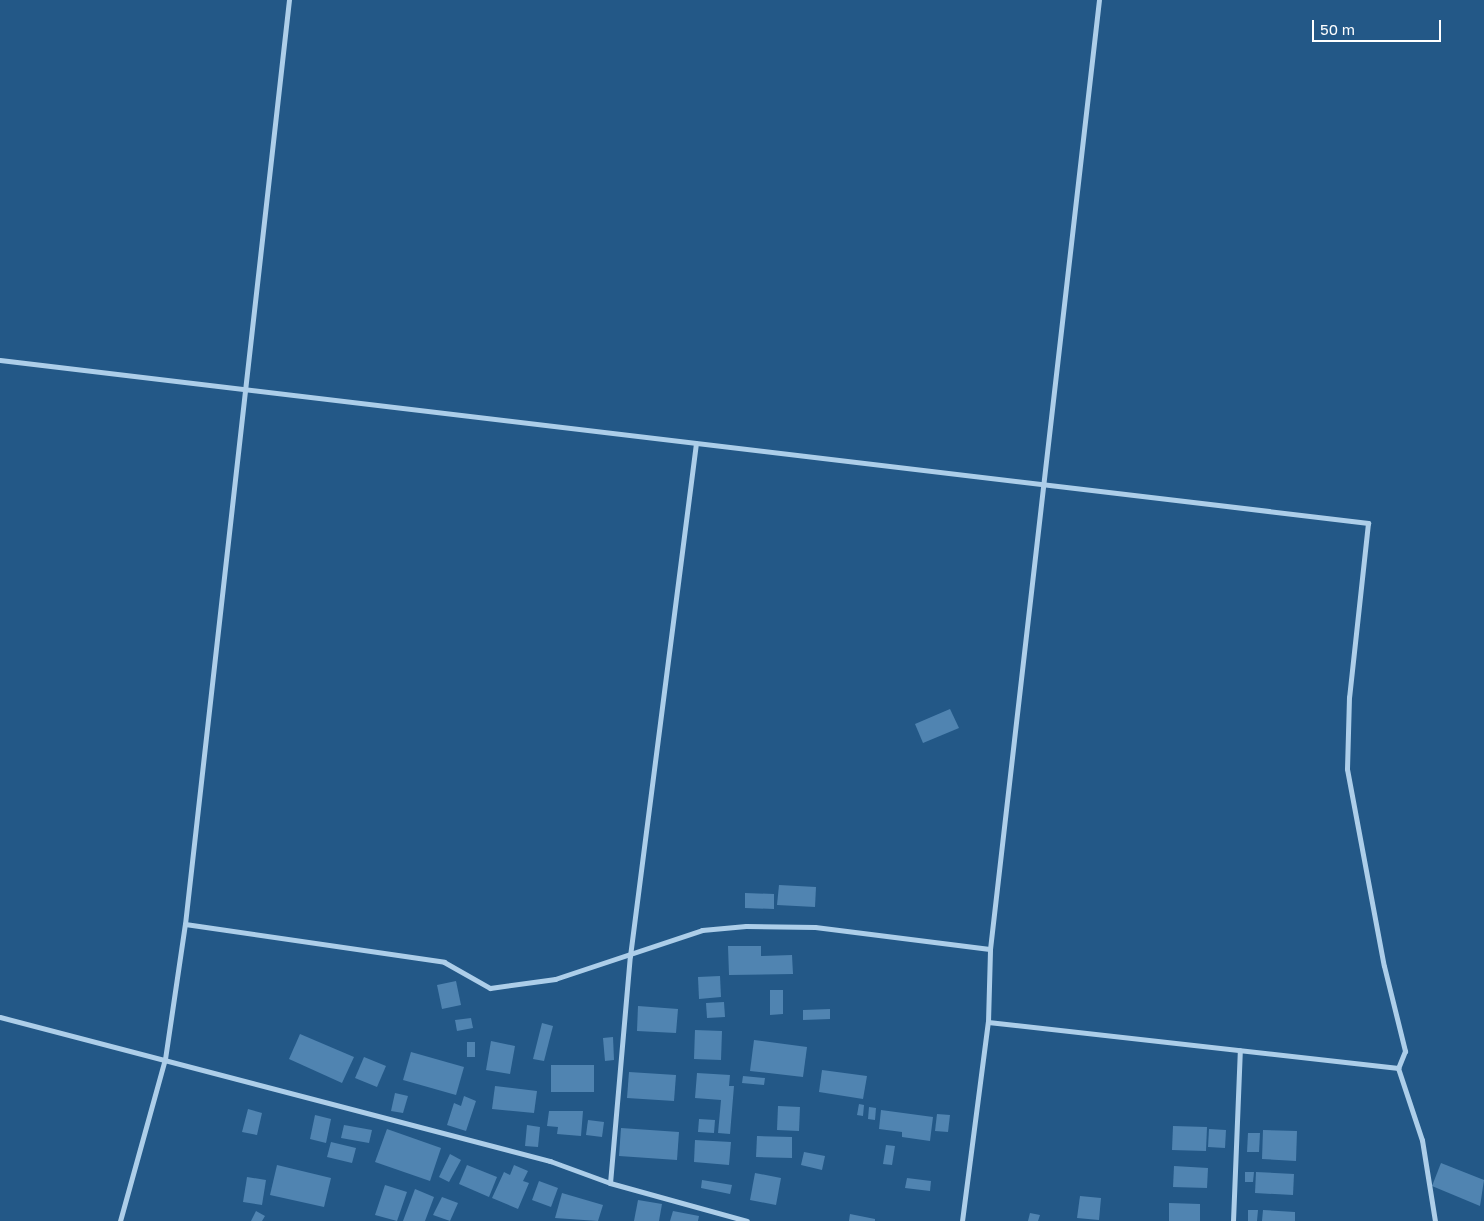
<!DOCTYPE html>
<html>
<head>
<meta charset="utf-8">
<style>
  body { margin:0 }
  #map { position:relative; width:1484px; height:1221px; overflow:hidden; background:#235887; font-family:"Golos Text",sans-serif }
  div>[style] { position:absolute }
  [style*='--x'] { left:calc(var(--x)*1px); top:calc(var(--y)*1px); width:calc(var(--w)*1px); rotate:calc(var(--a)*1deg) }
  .building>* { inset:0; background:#5084b1 }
  .street>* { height:5px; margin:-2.5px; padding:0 2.5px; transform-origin:2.5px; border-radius:2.5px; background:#adcee9 }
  span { translate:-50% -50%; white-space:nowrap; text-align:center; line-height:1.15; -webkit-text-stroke:4px #235887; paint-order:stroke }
  .scale { position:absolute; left:1312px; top:20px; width:129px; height:22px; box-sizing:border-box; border:2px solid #fff; border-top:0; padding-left:6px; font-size:15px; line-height:18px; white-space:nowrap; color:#fff; -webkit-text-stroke:4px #235887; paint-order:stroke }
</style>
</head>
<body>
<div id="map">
  <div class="building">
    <div style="clip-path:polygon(950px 709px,959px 728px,923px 743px,915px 724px)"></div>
    <div style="clip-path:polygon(779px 885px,816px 887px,815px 907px,777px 905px)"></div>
    <div style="clip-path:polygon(745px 893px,774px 894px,774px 909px,745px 908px)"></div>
    <div style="clip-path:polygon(728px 946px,761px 946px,761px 956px,792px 955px,793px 974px,729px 975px)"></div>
    <div style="clip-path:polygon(720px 976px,721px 997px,699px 999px,698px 977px)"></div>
    <div style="clip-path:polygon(456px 981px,461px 1005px,442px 1009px,437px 985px)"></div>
    <div style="clip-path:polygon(770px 990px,783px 990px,783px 1014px,770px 1015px)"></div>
    <div style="clip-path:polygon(724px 1002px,725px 1017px,707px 1018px,706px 1003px)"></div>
    <div style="clip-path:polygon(638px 1006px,678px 1009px,676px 1033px,637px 1031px)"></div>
    <div style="clip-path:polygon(830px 1009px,830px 1019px,803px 1020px,803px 1010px)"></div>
    <div style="clip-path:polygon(471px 1018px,473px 1028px,457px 1031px,455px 1020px)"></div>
    <div style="clip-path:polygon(542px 1023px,553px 1026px,544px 1061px,533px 1059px)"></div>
    <div style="clip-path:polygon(695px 1030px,722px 1031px,721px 1060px,694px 1059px)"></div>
    <div style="clip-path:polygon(300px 1034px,354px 1057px,342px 1083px,289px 1059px)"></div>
    <div style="clip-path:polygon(613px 1037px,614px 1060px,605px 1061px,603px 1038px)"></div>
    <div style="clip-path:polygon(754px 1040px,807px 1047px,803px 1077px,750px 1071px)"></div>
    <div style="clip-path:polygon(491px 1041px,515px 1046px,510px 1074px,486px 1070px)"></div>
    <div style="clip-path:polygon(467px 1042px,475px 1042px,475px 1057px,467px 1057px)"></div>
    <div style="clip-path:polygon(411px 1052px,464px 1067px,456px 1095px,403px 1080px)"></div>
    <div style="clip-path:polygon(364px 1057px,386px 1066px,377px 1087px,355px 1078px)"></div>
    <div style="clip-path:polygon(551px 1065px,594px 1065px,594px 1092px,551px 1092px)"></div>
    <div style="clip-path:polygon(822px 1070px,867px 1076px,863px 1099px,819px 1092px)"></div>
    <div style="clip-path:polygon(629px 1072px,676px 1075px,674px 1101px,627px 1098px)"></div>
    <div style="clip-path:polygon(697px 1073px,730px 1075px,729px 1086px,734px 1086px,730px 1134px,718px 1133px,721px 1100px,695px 1098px)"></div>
    <div style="clip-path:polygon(743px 1076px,765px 1078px,764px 1085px,742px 1083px)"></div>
    <div style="clip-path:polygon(495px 1086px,537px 1091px,534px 1113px,492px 1109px)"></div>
    <div style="clip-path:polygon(395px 1093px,408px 1096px,403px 1113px,391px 1111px)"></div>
    <div style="clip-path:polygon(464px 1096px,476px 1101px,466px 1131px,447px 1125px,454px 1103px,461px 1106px)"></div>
    <div style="clip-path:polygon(859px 1104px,864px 1105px,863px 1116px,857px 1115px)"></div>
    <div style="clip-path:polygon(778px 1106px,800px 1107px,799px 1131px,777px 1130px)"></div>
    <div style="clip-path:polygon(869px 1107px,876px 1108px,875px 1120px,868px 1119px)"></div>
    <div style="clip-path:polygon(248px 1109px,262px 1113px,257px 1135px,242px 1132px)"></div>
    <div style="clip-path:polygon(881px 1110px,933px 1117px,930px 1141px,902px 1137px,902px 1132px,879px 1129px)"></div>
    <div style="clip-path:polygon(549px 1111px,583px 1111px,581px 1136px,557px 1134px,558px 1127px,547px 1126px)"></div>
    <div style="clip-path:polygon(937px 1114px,950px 1115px,948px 1132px,935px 1131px)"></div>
    <div style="clip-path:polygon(315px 1115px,331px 1119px,326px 1143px,310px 1139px)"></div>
    <div style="clip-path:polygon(699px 1119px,715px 1120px,714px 1133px,698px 1132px)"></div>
    <div style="clip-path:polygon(588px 1120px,604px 1122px,602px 1137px,586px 1135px)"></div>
    <div style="clip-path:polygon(344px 1125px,372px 1130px,369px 1143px,341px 1138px)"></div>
    <div style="clip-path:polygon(527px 1125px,540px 1127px,538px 1147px,525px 1146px)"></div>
    <div style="clip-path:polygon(1173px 1126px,1207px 1127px,1206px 1151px,1172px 1150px)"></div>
    <div style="clip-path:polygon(621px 1128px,679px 1132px,677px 1160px,619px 1156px)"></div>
    <div style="clip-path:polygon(387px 1129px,441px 1148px,430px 1181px,375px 1162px)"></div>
    <div style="clip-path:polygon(1209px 1129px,1226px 1130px,1225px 1148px,1208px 1147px)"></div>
    <div style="clip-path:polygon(1263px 1130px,1297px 1131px,1296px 1161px,1262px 1159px)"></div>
    <div style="clip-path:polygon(1248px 1133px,1260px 1133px,1259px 1152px,1247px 1152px)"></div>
    <div style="clip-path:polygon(757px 1136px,792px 1137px,792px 1158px,756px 1157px)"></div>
    <div style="clip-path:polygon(695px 1140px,731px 1142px,729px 1165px,694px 1162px)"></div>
    <div style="clip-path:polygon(331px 1142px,356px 1148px,352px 1163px,327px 1157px)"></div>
    <div style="clip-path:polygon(886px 1145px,895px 1146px,892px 1165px,883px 1164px)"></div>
    <div style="clip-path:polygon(804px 1152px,825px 1156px,822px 1170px,801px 1165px)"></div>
    <div style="clip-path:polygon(450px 1154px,461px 1160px,449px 1182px,439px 1177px)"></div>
    <div style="clip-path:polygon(1441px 1163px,1484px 1180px,1480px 1206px,1432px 1186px)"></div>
    <div style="clip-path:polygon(277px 1165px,331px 1178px,324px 1207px,270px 1195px)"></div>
    <div style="clip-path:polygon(467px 1165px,497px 1177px,489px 1197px,459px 1184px)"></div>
    <div style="clip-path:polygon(514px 1165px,528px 1171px,523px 1181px,529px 1183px,518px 1209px,492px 1198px,504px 1172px,510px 1175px)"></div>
    <div style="clip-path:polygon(1174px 1166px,1208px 1168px,1207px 1188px,1173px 1187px)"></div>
    <div style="clip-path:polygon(1245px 1172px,1254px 1172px,1253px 1182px,1245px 1182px)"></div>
    <div style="clip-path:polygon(1256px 1172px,1294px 1174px,1293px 1195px,1255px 1193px)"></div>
    <div style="clip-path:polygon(755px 1173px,781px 1178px,776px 1205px,750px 1200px)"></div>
    <div style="clip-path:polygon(247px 1177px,266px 1180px,262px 1205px,243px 1202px)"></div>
    <div style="clip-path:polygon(907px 1178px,931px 1181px,930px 1191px,905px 1188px)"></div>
    <div style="clip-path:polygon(702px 1180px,732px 1185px,730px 1194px,701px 1188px)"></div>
    <div style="clip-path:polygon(539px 1181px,558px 1188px,551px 1207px,532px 1200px)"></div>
    <div style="clip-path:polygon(385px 1185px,407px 1192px,397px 1221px,375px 1215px)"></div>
    <div style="clip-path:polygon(415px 1189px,434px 1197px,425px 1221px,403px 1221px)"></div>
    <div style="clip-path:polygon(562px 1193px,603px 1205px,598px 1221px,555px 1218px)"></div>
    <div style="clip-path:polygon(1080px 1196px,1101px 1198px,1099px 1220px,1077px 1218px)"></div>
    <div style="clip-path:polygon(442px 1197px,458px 1203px,450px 1221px,433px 1215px)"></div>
    <div style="clip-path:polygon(638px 1200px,662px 1204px,659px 1221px,634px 1221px)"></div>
    <div style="clip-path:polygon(1169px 1203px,1200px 1204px,1200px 1221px,1169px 1221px)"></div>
    <div style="clip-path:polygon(1248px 1210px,1258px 1210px,1257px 1221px,1248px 1221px)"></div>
    <div style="clip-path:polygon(1263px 1210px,1295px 1212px,1295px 1221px,1262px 1221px)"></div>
    <div style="clip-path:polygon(256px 1211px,265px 1216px,262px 1221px,251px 1221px)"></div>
    <div style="clip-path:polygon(673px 1211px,699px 1216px,698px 1221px,670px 1221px)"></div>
    <div style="clip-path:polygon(1030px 1213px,1040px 1215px,1038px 1221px,1028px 1221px)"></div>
    <div style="clip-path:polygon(850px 1214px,875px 1219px,875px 1221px,849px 1221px)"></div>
  </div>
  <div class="street">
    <div style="--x:0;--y:360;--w:1378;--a:6.79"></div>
    <div style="--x:1368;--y:523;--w:175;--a:96.2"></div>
    <div style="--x:1349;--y:697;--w:72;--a:91.6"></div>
    <div style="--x:1347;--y:769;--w:200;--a:79.4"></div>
    <div style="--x:1384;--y:966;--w:88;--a:76.1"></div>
    <div style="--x:1405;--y:1051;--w:18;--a:112"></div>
    <div style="--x:1398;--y:1068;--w:76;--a:71.6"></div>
    <div style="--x:1422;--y:1140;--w:82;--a:80.9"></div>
    <div style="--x:185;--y:924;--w:262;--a:8.3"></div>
    <div style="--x:444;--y:962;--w:53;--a:29.5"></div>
    <div style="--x:490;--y:988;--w:66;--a:-7.9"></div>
    <div style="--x:555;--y:979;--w:155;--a:-18.4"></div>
    <div style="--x:702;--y:930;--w:44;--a:-5.2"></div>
    <div style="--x:746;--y:926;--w:69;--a:0.8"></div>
    <div style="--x:815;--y:927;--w:176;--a:7.2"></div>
    <div style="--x:0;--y:1017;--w:569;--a:14.67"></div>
    <div style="--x:550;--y:1161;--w:64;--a:20.1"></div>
    <div style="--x:610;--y:1183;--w:142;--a:15.5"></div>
    <div style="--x:988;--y:1022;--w:413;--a:6.4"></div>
    <div style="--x:610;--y:1183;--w:228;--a:-85"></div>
    <div style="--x:630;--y:956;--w:517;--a:-82.67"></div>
    <div style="--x:120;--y:1221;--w:168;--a:-74.5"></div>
    <div style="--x:165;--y:1059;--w:136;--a:-81.6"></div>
    <div style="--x:185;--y:924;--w:930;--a:-83.58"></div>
    <div style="--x:962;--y:1221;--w:201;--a:-82.6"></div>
    <div style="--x:988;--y:1022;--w:73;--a:-88.4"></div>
    <div style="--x:990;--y:949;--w:955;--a:-83.45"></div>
    <div style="--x:1233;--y:1221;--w:171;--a:-87.7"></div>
  </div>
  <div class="scale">50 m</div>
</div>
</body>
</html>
